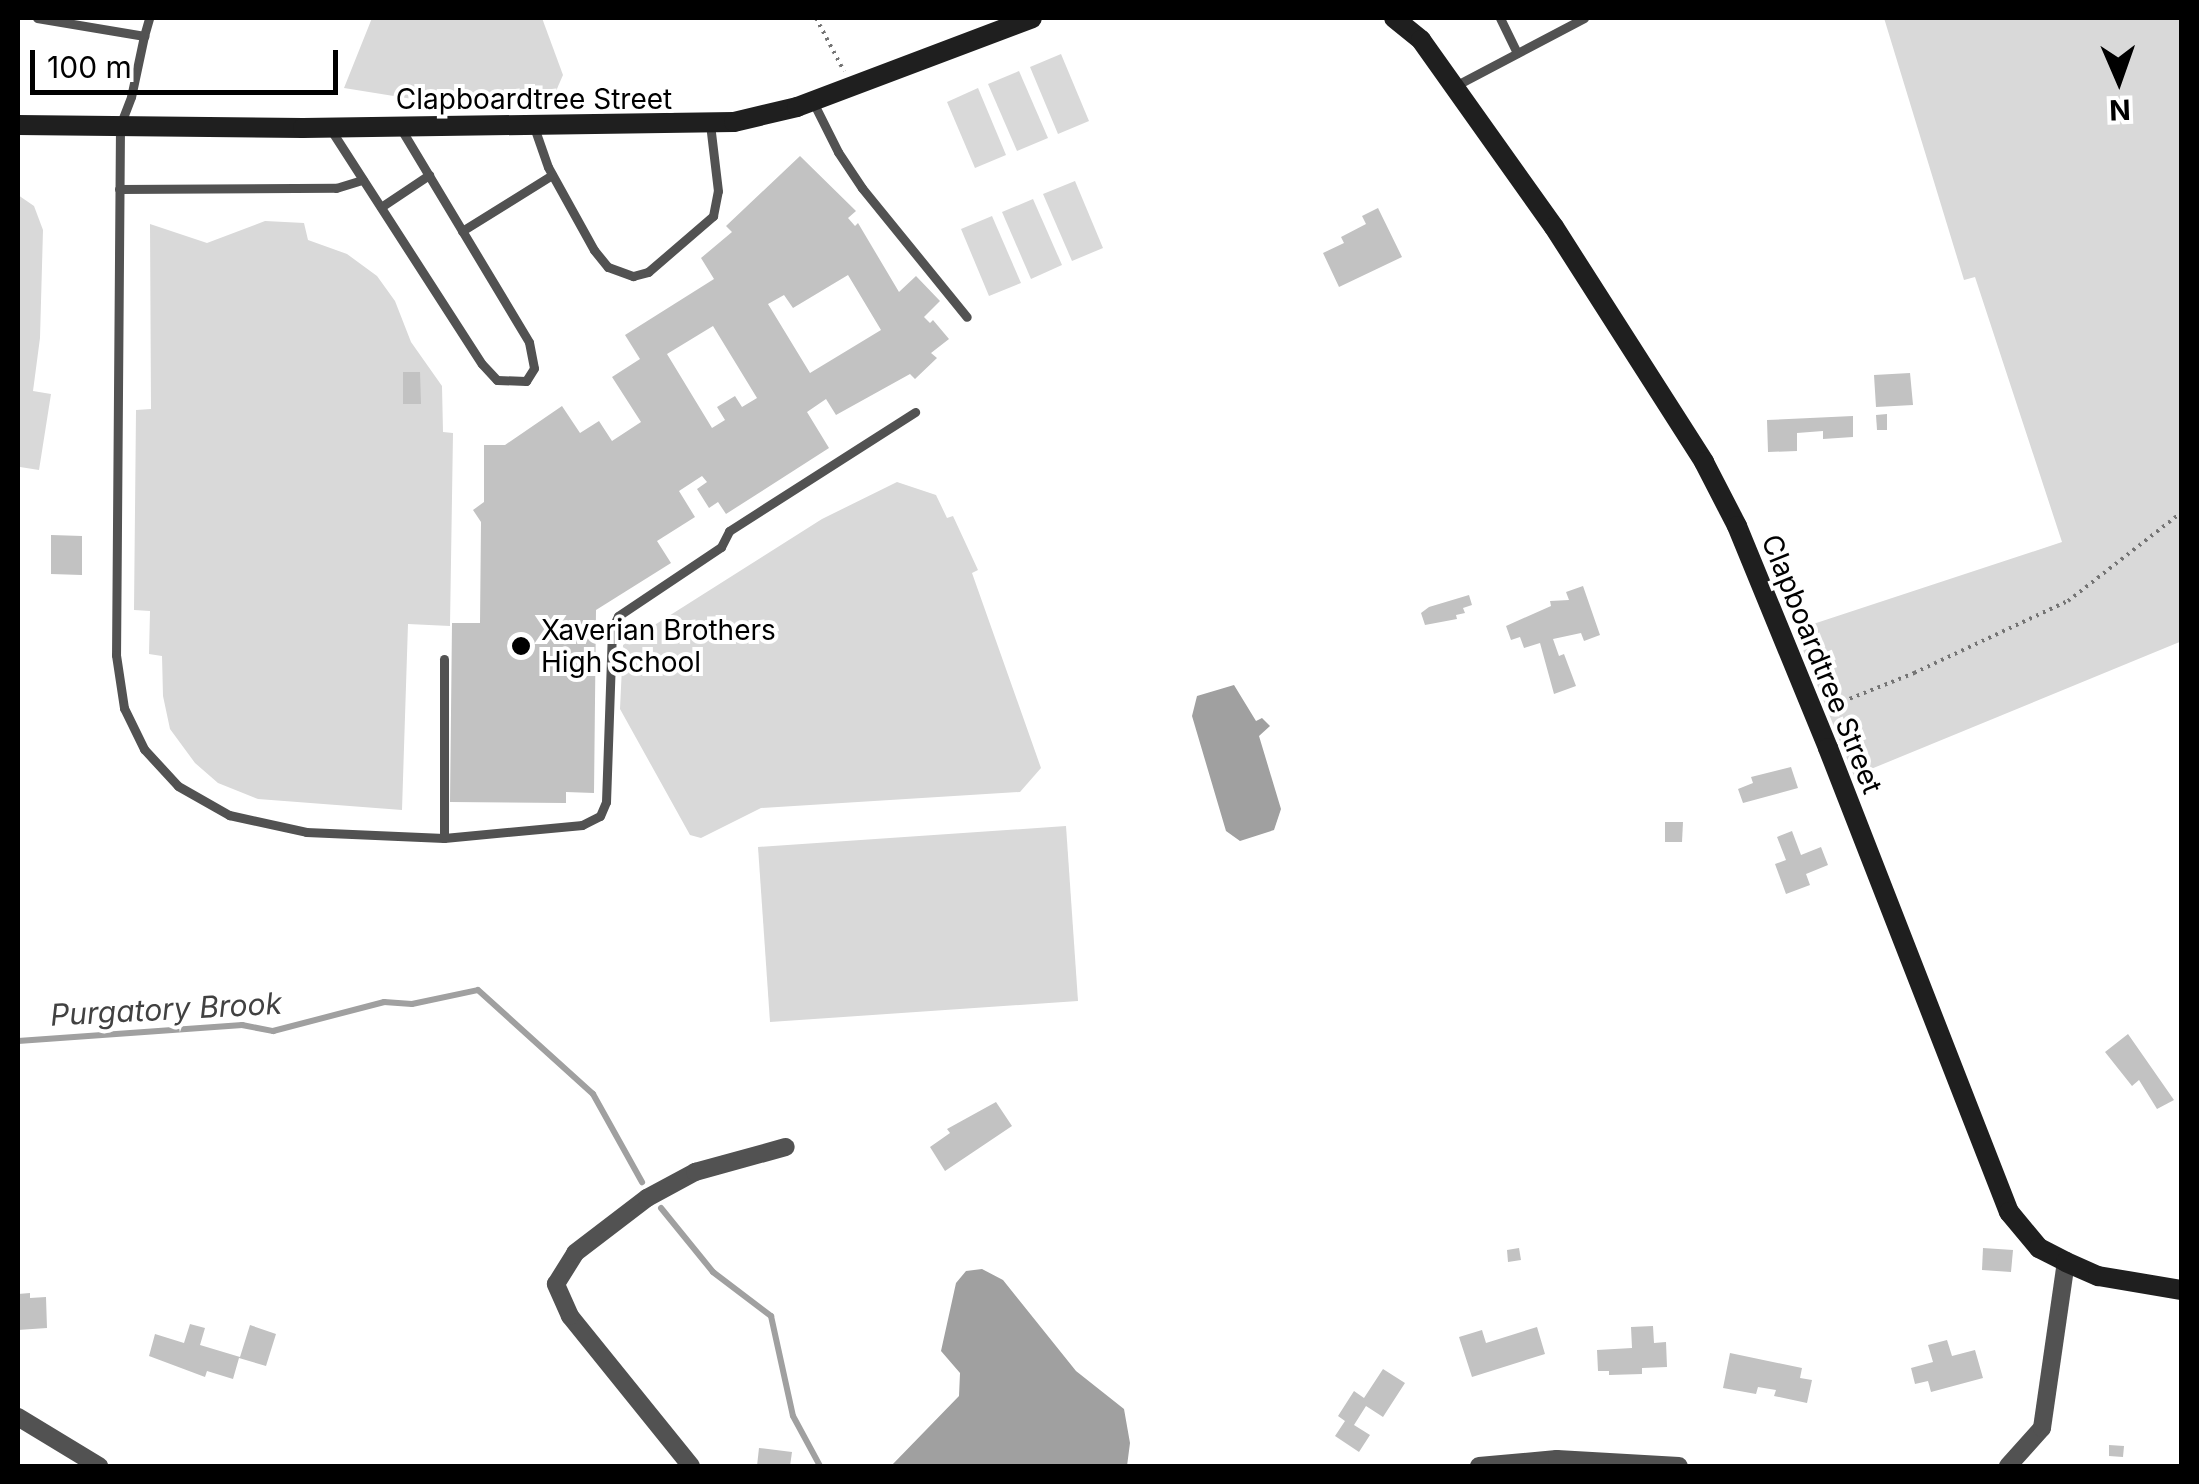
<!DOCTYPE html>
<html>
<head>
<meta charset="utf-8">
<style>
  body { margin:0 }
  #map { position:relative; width:2199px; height:1484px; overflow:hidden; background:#fff; font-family:Inter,sans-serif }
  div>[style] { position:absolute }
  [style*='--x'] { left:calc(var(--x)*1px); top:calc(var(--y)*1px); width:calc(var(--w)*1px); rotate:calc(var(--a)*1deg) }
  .green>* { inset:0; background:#d9d9d9 }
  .water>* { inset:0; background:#a0a0a0 }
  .stream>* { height:6px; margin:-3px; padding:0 3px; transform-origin:3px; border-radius:3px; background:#a0a0a0 }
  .building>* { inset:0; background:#c2c2c2 }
  .path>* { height:4px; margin-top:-2px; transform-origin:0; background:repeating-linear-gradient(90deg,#747474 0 2.5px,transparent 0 7.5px) }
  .service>* { height:9px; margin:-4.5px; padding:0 4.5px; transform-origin:4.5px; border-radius:4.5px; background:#525252 }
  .minor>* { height:18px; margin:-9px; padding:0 9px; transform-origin:9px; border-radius:9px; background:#525252 }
  .secondary>* { height:20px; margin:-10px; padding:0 10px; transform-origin:10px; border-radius:10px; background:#1f1f1f }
  .dots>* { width:28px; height:28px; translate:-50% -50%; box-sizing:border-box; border:5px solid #fff; border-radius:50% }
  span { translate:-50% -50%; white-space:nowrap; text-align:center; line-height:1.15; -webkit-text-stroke:8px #fff; paint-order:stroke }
  .street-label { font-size:28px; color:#000 }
  .poi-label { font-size:28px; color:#000 }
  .left { translate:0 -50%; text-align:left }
  .water-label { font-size:30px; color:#414141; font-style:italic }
  .frame { position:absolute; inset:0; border:20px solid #000; pointer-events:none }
  .north { position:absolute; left:2069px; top:30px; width:100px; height:100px; -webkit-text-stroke:8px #fff; paint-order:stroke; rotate:178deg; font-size:28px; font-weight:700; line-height:40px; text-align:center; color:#000 }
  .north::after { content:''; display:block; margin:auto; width:35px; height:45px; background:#000; clip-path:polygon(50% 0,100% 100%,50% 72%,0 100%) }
  .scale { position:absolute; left:30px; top:50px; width:308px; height:45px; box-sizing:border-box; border:5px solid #000; border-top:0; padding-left:12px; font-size:30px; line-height:35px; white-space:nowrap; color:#000; -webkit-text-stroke:8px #fff; paint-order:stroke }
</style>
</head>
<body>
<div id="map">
  <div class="green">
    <div style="clip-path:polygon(372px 18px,542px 18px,563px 75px,553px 98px,431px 102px,344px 88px)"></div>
    <div style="clip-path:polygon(1884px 18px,2181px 18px,2182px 641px,1854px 776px,1795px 630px,2062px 542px,1975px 277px,1964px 280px)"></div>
    <div style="clip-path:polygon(1061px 54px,1089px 121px,1058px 134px,1030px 67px)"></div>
    <div style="clip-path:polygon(1019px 71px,1048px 138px,1017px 151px,988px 84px)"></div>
    <div style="clip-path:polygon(978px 88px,1006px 155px,975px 168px,947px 102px)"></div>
    <div style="clip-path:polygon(1075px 181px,1103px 248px,1072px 261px,1043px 194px)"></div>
    <div style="clip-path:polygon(18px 195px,34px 206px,43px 230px,40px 338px,33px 391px,51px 394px,39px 470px,20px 467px,18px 483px)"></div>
    <div style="clip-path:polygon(1033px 199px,1062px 265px,1031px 279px,1002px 212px)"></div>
    <div style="clip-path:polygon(992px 216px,1021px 283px,989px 296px,961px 229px)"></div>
    <div style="clip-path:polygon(265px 221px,304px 223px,308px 240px,347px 254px,377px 276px,395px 301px,411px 342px,442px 386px,443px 432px,453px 433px,450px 626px,408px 624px,402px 810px,258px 799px,218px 783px,195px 763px,170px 729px,163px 696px,162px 656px,149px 654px,150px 611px,134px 610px,136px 410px,151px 409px,150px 224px,207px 243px)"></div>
    <div style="clip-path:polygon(897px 482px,936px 495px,947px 518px,953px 516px,978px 570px,972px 573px,1041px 768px,1020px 792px,761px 808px,701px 838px,690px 835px,620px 709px,623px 645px,822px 519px)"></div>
    <div style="clip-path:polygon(1066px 826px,1078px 1001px,770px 1022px,758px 847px)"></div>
  </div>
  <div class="water">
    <div style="clip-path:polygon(1234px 685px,1256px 721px,1262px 718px,1270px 726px,1259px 736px,1281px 809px,1274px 830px,1240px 841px,1226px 831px,1192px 716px,1197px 696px)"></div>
    <div style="clip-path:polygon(982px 1269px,1003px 1280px,1076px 1371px,1124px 1409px,1130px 1443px,1127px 1466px,891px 1466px,959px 1396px,960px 1373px,941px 1351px,956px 1283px,966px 1271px)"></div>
  </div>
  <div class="stream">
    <div style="--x:18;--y:1041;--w:225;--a:-4.1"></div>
    <div style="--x:242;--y:1025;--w:32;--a:11"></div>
    <div style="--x:273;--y:1031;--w:115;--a:-14.6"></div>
    <div style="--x:384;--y:1002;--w:28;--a:4"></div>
    <div style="--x:412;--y:1004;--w:67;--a:-12"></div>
    <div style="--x:478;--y:990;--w:155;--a:42.1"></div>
    <div style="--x:593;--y:1094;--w:101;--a:60.9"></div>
    <div style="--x:661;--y:1208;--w:82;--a:50.9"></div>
    <div style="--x:713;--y:1272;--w:73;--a:37.2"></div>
    <div style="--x:771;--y:1316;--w:102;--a:77.6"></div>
    <div style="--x:793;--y:1416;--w:57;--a:61.6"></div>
  </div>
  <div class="building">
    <div style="clip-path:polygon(evenodd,800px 156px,856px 211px,848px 218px,855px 226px,858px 223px,899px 292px,916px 276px,940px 301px,924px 317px,930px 323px,933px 320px,949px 339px,931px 353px,937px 358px,915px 379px,910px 374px,836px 415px,826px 399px,807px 412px,829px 448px,726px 514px,718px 502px,709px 508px,697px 489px,707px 482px,702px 476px,679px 491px,695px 517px,657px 541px,671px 563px,596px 610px,594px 793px,566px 792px,566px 803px,450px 802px,452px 623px,480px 623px,481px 522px,473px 510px,484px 502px,484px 445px,505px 445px,562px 406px,580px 433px,599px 421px,612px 441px,641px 422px,612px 377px,640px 359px,625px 335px,714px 279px,701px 258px,732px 232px,726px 226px,800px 156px,848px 275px,881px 330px,810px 373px,768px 304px,784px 295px,793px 308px,848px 275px,800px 156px,713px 326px,757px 398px,742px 407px,735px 396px,717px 407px,725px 420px,712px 428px,667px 354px,713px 326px)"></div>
    <div style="clip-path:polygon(1378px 208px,1402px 257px,1339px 287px,1323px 253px,1344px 243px,1341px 237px,1366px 224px,1362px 216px)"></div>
    <div style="clip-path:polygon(403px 372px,420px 372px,421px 404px,403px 404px)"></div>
    <div style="clip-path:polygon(1910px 373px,1913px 405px,1876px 407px,1874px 375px)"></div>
    <div style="clip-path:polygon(1887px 414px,1887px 430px,1877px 430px,1876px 415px)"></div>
    <div style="clip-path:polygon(1853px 416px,1853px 437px,1823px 439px,1823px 431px,1797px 433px,1797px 451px,1768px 452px,1767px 420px)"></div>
    <div style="clip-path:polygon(51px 535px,82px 536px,82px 575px,51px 574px)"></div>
    <div style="clip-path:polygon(1583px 586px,1600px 635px,1584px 641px,1581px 633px,1553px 639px,1559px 656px,1564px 654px,1576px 686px,1554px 694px,1540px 643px,1524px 648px,1520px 637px,1511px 640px,1506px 626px,1551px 606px,1550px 601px,1569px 600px,1566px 592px)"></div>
    <div style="clip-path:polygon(1469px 595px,1472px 605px,1463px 608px,1465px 613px,1456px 615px,1457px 619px,1425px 625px,1421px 613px,1429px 607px)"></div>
    <div style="clip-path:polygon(1791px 767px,1798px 788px,1743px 803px,1738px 789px,1753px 783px,1751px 777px)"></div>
    <div style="clip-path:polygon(1665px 822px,1683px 822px,1682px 842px,1665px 842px)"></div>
    <div style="clip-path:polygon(1792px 831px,1801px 855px,1821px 847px,1828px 865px,1806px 874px,1810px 885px,1786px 894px,1775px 864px,1786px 860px,1777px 837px)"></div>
    <div style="clip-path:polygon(2128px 1034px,2174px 1100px,2157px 1109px,2139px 1080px,2132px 1086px,2105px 1052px)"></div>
    <div style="clip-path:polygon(996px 1102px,1012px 1126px,945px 1171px,930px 1147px,950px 1133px,947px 1129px)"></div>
    <div style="clip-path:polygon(1519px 1248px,1521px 1260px,1508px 1262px,1507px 1250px)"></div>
    <div style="clip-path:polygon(1983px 1248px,2013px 1250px,2011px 1272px,1982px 1270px)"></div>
    <div style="clip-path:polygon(30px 1293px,30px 1298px,46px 1297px,47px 1328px,18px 1330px,18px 1294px)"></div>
    <div style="clip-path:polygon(190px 1324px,205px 1328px,200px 1345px,240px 1357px,250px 1325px,276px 1334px,266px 1366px,239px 1358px,233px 1379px,207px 1371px,205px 1377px,149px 1356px,155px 1334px,184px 1343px)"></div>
    <div style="clip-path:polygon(1653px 1326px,1654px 1343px,1666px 1342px,1667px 1367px,1642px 1368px,1642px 1374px,1609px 1375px,1609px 1371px,1598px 1371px,1597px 1350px,1632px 1348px,1631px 1327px)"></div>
    <div style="clip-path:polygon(1537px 1327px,1545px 1354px,1472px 1377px,1459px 1337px,1482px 1330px,1486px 1343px)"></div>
    <div style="clip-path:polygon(1947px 1340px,1952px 1356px,1975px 1350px,1983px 1378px,1931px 1392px,1928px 1381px,1915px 1384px,1911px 1368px,1933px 1362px,1928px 1345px)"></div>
    <div style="clip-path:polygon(1730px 1353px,1802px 1368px,1800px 1378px,1812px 1380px,1807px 1403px,1774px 1396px,1776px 1390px,1758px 1387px,1756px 1394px,1723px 1388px)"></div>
    <div style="clip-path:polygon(1383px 1369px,1405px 1383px,1383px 1417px,1366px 1406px,1354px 1425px,1370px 1435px,1359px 1452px,1335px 1436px,1345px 1421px,1338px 1416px,1354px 1391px,1364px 1398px)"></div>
    <div style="clip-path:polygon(2109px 1445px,2124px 1446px,2123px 1457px,2109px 1456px)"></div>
    <div style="clip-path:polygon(759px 1448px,792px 1452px,790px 1466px,757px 1466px)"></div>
  </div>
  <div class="path">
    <div style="--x:816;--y:18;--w:60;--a:62.2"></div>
    <div style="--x:1829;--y:707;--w:92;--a:-21.8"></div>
    <div style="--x:1914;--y:673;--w:170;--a:-25.1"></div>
    <div style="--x:2068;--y:601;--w:145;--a:-38"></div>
  </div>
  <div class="service">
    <div style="--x:37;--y:18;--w:109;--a:9.5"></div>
    <div style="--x:144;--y:36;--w:62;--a:102"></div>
    <div style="--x:131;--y:97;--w:31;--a:111"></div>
    <div style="--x:120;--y:126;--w:529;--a:90.43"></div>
    <div style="--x:116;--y:655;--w:54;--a:81.4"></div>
    <div style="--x:124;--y:708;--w:46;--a:64"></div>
    <div style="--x:144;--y:749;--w:50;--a:47.4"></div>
    <div style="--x:178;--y:786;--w:59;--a:29.6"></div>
    <div style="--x:229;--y:815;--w:79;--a:12.4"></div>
    <div style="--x:306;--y:832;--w:138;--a:2.5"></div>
    <div style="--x:444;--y:838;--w:139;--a:-5.4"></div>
    <div style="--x:582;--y:825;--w:20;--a:-27"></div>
    <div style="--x:600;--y:816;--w:15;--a:-67"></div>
    <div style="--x:606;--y:802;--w:173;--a:-88"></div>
    <div style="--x:612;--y:629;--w:14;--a:-65"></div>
    <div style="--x:618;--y:616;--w:124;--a:-33.8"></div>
    <div style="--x:721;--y:547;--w:18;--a:-63"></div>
    <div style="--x:729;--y:531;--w:221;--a:-32.6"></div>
    <div style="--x:1500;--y:18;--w:39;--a:64"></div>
    <div style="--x:144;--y:36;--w:19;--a:-74"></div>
    <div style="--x:1455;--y:86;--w:146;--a:-27.8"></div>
    <div style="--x:813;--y:102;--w:56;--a:63.4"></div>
    <div style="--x:838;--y:152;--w:43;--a:56.3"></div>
    <div style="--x:862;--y:188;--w:166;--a:50.9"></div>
    <div style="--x:534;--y:127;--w:42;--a:70.7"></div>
    <div style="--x:548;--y:167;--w:95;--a:61"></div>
    <div style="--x:594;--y:250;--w:22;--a:51"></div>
    <div style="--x:608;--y:267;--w:27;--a:20"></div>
    <div style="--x:633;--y:276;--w:16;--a:-15"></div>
    <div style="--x:648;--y:272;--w:86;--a:-40.7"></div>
    <div style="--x:713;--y:216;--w:25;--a:-79"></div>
    <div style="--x:718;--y:191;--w:67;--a:-96.8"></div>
    <div style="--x:331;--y:130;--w:278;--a:57.2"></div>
    <div style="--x:482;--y:364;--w:22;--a:47"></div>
    <div style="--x:497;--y:380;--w:29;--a:2"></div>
    <div style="--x:526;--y:381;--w:15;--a:-58"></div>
    <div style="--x:534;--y:368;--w:26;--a:-101"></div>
    <div style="--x:529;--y:342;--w:251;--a:-121"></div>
    <div style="--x:119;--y:189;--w:217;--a:-0.3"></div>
    <div style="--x:336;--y:188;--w:28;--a:-17"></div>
    <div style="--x:381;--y:207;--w:58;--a:-33.7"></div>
    <div style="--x:462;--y:231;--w:106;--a:-31.9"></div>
    <div style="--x:444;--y:659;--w:179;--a:90"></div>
  </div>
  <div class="minor">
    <div style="--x:18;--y:1417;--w:95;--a:31.2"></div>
    <div style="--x:691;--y:1466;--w:193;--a:-128.9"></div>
    <div style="--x:570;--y:1316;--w:35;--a:-114"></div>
    <div style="--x:556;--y:1284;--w:36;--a:-58"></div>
    <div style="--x:575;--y:1253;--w:91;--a:-37.4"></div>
    <div style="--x:647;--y:1198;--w:55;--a:-28.4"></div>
    <div style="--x:695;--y:1172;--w:94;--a:-15.4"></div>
    <div style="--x:1479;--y:1466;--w:78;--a:-5.1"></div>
    <div style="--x:1557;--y:1459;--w:122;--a:3.3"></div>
    <div style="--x:2008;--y:1466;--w:51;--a:-48.2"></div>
    <div style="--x:2042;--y:1428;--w:168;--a:-81.8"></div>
  </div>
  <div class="secondary">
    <div style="--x:1394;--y:18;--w:35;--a:39"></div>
    <div style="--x:1421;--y:40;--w:229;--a:54.6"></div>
    <div style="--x:1554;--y:227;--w:279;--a:57.4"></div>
    <div style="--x:1704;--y:462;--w:72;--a:62.7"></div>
    <div style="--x:1737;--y:526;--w:240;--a:67.7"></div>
    <div style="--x:1828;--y:748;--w:498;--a:68.7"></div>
    <div style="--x:2009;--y:1212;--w:47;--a:50.2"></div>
    <div style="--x:2039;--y:1248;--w:30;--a:27"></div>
    <div style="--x:2066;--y:1262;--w:35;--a:24"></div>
    <div style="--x:2098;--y:1276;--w:85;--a:9.5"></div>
    <div style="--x:18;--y:125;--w:285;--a:0.6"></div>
    <div style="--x:303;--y:128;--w:431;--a:-0.8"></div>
    <div style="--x:734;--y:122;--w:65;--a:-13.4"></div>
    <div style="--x:797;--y:107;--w:251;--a:-20.7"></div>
  </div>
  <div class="dots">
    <div style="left:521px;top:646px;background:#000"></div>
  </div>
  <div class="street-label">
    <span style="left:534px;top:99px">Clapboardtree Street</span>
    <span style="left:1822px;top:664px;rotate:68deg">Clapboardtree Street</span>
  </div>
  <div class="poi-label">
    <span class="left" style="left:541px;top:646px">Xaverian Brothers<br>High School</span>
  </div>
  <div class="water-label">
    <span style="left:166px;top:1009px;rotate:-3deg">Purgatory Brook</span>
  </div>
  <div class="frame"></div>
  <div class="north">N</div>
  <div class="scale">100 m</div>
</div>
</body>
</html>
